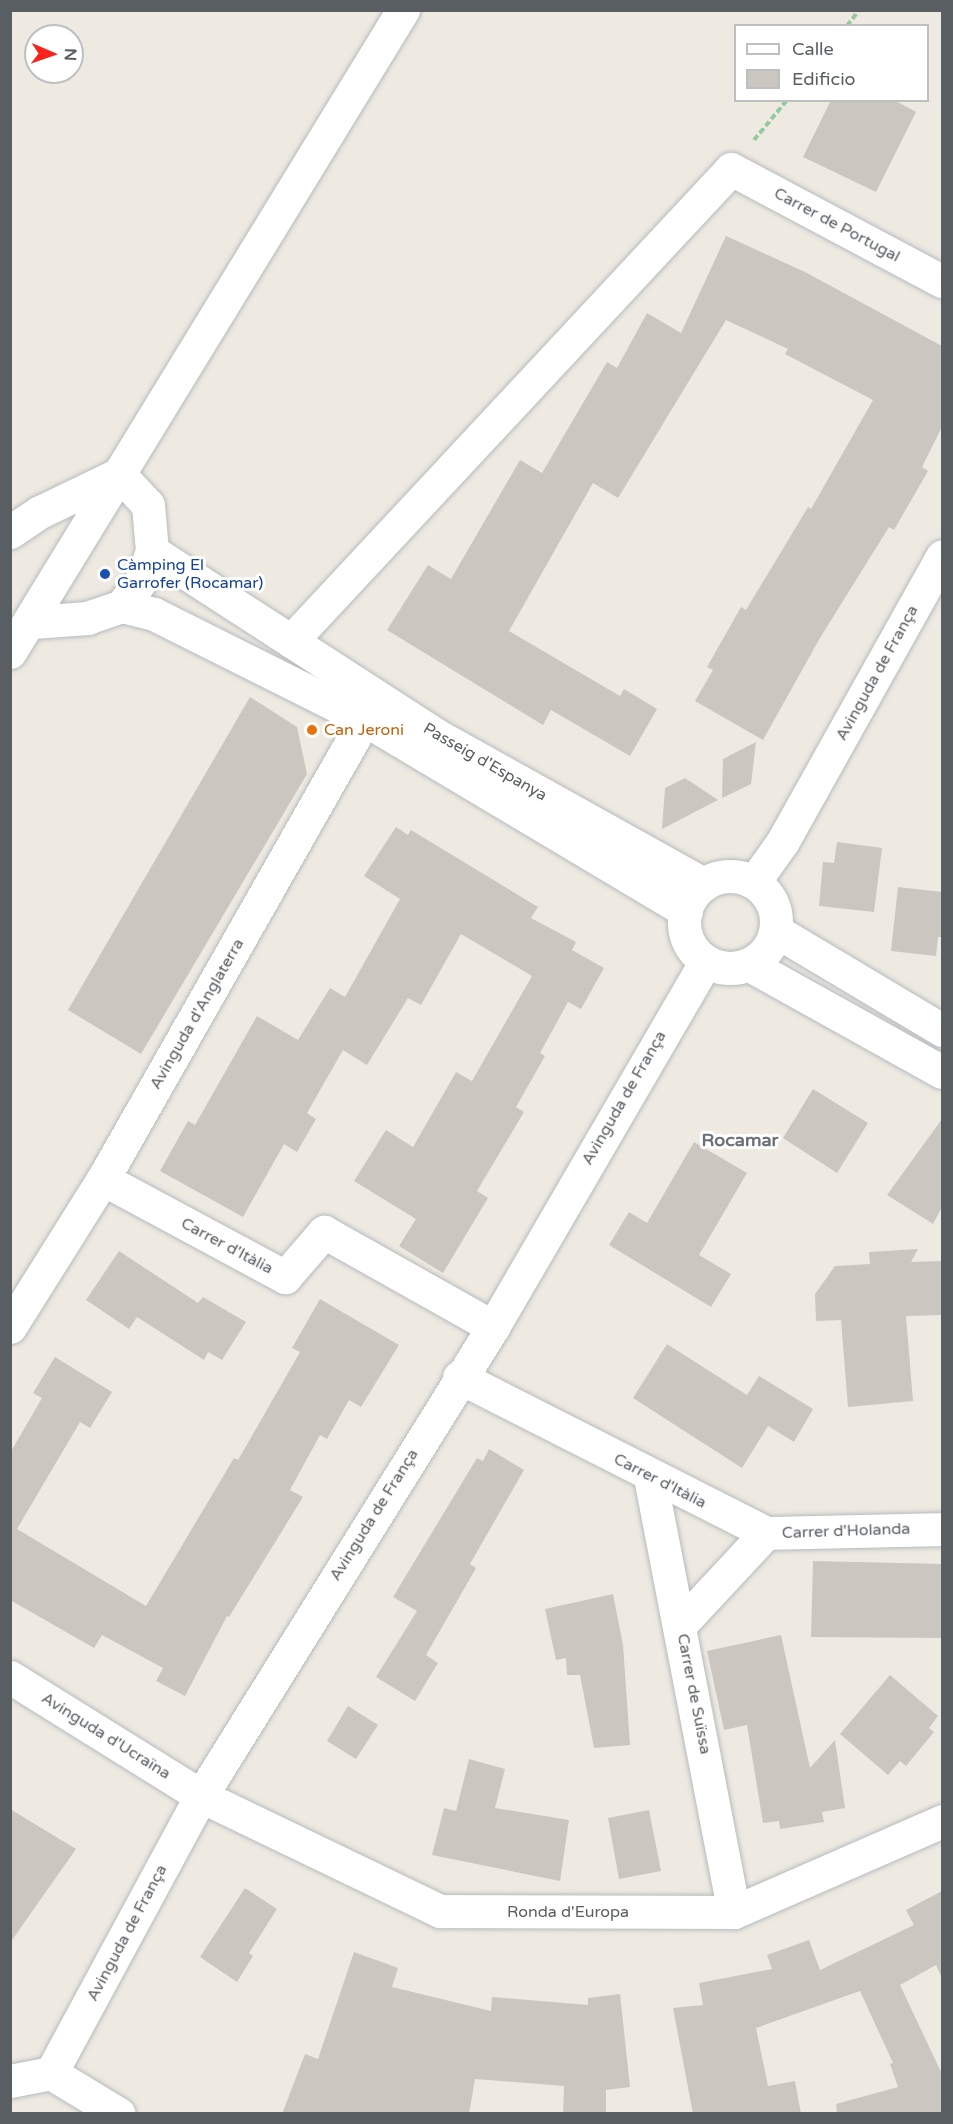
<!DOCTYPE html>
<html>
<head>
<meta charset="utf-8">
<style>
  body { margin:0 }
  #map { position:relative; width:953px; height:2124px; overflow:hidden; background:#eeeae1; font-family:"Varela Round",sans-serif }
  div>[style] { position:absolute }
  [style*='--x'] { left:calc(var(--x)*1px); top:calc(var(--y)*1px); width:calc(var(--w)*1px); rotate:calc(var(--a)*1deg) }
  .building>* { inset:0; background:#cbc7c0 }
  .path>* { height:4px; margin-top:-2px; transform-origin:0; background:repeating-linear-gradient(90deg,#93caa0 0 6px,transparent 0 9px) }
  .roads { filter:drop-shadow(0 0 2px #b6babf) drop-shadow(0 0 2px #b6babf) }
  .minor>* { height:33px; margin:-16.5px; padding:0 16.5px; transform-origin:16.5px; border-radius:16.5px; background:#fff }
  .minor>.ring { margin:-16.5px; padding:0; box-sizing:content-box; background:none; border:33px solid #fff; border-radius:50% }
  .dots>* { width:16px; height:16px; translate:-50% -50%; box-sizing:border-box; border:3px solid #fff; border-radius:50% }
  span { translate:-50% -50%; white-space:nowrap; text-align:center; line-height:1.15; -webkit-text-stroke:6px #fff; paint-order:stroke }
  .street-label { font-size:16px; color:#595e63 }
  .transit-label { font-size:16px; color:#164399 }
  .left { translate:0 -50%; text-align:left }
  .food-label { font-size:16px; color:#c56008 }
  .neighbourhood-label { font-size:18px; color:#6a7075; font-weight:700 }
  .frame { position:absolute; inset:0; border:12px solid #595e63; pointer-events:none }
  .legend { position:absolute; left:734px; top:24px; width:195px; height:78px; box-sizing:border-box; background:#fff; border:2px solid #bdbfc1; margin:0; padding:8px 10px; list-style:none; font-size:18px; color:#595e63 }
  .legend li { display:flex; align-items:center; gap:12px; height:30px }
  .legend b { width:30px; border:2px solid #bdbfc1 }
  .north { position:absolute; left:24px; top:24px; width:60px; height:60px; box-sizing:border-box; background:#fff; border:2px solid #bdbfc1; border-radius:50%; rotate:92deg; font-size:16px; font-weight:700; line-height:24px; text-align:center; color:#595e63 }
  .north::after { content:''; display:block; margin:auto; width:21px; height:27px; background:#f9221c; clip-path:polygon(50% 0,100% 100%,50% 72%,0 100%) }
</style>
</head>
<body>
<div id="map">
  <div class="building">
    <div style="clip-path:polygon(831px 100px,894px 100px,916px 112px,876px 192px,803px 157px)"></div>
    <div style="clip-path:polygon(726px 236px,805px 272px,942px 346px,942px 427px,922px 467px,928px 471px,894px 530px,889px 527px,820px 638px,763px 740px,695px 701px,713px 670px,707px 667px,741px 607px,746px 610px,808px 507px,811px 509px,873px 400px,785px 354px,788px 349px,726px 320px,618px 498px,593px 483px,509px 631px,620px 696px,624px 689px,657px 709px,630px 756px,551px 710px,543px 725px,387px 630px,428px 565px,451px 579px,520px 460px,542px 473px,607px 362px,617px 368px,647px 313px,681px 333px)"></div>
    <div style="clip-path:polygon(250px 697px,297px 727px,307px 774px,141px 1054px,68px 1010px)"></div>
    <div style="clip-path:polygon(756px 742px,751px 784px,722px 798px,723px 759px)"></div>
    <div style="clip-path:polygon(685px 778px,718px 800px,662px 829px,665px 788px)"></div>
    <div style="clip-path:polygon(396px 827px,408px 835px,411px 830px,538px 907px,531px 918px,576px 942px,572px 950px,604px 968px,581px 1009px,568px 1002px,540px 1053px,545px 1056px,516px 1107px,524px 1112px,477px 1191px,488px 1198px,443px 1273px,399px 1246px,416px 1219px,354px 1181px,386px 1130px,413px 1147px,456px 1072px,472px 1081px,532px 976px,461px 934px,421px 1005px,408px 998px,367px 1065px,343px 1050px,307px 1113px,316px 1119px,297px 1152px,284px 1144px,243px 1217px,160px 1171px,188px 1121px,195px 1125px,257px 1016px,298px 1040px,330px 988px,345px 997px,400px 899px,364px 876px)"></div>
    <div style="clip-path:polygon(837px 842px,882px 848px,874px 912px,819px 906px,823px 862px,834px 863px)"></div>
    <div style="clip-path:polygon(898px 887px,942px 892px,942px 937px,938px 937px,936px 956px,891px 951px)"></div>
    <div style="clip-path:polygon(813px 1089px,868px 1123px,837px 1173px,783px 1138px)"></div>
    <div style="clip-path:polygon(942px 1119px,942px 1207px,933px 1224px,887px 1195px)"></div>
    <div style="clip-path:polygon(694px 1142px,747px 1173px,699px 1255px,731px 1274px,711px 1307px,609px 1245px,629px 1212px,647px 1223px)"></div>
    <div style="clip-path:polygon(918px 1249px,911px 1262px,942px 1261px,942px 1315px,906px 1316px,913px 1401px,848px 1407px,841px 1320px,816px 1321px,815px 1294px,835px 1266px,870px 1264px,869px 1252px)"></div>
    <div style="clip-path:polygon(119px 1251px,198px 1303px,203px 1297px,246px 1322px,222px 1360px,208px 1352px,204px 1360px,137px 1317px,129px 1329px,86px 1300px)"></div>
    <div style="clip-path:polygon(320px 1299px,399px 1345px,361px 1407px,349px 1400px,327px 1439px,320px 1435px,290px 1490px,303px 1497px,229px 1617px,227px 1616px,185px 1696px,156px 1681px,163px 1668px,102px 1635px,94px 1648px,10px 1600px,10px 1453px,42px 1398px,33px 1393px,55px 1357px,112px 1392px,90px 1428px,80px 1422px,17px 1529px,146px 1606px,234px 1458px,238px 1460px,300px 1352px,292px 1348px)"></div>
    <div style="clip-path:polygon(667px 1344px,747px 1395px,759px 1376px,813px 1409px,794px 1442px,768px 1426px,742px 1468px,633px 1398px)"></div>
    <div style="clip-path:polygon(489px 1449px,524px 1470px,470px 1564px,476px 1568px,426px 1655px,438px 1663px,415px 1701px,376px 1677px,417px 1611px,393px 1597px,477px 1458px,483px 1461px)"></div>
    <div style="clip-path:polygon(813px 1561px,942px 1564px,942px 1638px,811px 1637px)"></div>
    <div style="clip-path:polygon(613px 1594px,623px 1645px,630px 1745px,594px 1748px,580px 1675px,567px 1675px,566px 1658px,556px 1660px,545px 1609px)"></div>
    <div style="clip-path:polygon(781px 1635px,810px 1768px,835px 1740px,845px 1808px,822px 1812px,824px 1822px,780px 1829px,779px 1821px,763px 1823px,747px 1725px,724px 1730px,707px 1651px)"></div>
    <div style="clip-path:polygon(890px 1675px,938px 1716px,929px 1728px,934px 1732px,906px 1766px,900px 1761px,888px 1775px,840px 1734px)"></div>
    <div style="clip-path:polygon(348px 1706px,378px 1725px,356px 1759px,327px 1741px)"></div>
    <div style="clip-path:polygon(469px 1759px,505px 1769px,495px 1808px,569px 1820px,560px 1881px,432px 1855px,444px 1808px,456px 1811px)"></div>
    <div style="clip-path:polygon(10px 1809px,76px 1849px,10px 1943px)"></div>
    <div style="clip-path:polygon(649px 1810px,661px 1871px,619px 1879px,608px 1818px)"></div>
    <div style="clip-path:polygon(245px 1888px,277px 1909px,249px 1953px,253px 1956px,237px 1982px,200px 1957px)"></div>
    <div style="clip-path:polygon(942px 1891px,942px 1978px,936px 1965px,900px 1985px,942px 2074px,942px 2114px,837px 2114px,836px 2104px,898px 2087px,890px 2064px,893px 2063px,860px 1991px,756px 2028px,768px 2086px,795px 2081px,801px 2114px,693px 2114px,673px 2008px,703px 2005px,699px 1983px,772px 1969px,767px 1955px,809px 1940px,820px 1970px,914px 1925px,906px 1910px)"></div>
    <div style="clip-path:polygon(354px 1952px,398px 1968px,392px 1987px,491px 2011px,492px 1997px,588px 2005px,588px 1998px,620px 1994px,630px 2087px,606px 2090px,606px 2114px,563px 2114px,564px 2086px,475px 2079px,469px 2114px,282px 2114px,305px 2054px,318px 2059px)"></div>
  </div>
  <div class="path">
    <div style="--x:847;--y:26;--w:20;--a:-53"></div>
    <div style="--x:754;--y:140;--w:52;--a:-50.5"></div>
  </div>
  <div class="roads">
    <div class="minor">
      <div style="--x:10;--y:532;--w:36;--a:-34"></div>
      <div style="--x:40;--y:512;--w:88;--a:-25.7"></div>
      <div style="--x:119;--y:474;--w:42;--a:46.9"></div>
      <div style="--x:148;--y:505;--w:46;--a:85"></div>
      <div style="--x:152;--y:551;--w:30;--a:110"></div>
      <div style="--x:142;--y:579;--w:34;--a:127"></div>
      <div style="--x:122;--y:606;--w:36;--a:161"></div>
      <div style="--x:88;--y:618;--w:56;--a:175.9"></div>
      <div style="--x:152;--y:551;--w:338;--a:32.9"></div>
      <div style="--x:436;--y:735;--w:307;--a:29.1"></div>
      <div style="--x:122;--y:606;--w:33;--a:14"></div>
      <div style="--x:154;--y:614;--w:235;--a:26.6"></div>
      <div style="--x:364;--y:719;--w:375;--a:30.8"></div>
      <div style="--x:291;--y:641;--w:645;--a:-47.01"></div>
      <div style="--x:731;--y:169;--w:239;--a:28"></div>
      <div style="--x:10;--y:652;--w:753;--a:-58.53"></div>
      <div class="ring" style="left:684px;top:876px;width:59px;height:59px"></div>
      <div style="--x:754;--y:882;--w:50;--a:-54.7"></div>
      <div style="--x:783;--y:841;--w:326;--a:-60.8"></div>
      <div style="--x:776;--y:931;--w:193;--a:30.8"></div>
      <div style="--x:748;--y:964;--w:222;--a:29.1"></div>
      <div style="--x:103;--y:1179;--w:207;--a:28.3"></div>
      <div style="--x:285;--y:1277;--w:60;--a:-49.1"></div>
      <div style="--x:324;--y:1232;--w:194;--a:29.3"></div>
      <div style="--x:10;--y:1327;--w:175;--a:-57.9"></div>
      <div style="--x:103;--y:1179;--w:554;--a:-60.38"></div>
      <div style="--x:459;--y:1377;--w:344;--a:26.9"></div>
      <div style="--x:650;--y:1477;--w:443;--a:79.1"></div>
      <div style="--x:681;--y:1624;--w:125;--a:-47"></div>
      <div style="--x:766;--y:1533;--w:176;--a:-1.3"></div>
      <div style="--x:10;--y:1677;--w:225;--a:31.9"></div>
      <div style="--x:201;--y:1796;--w:265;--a:25.7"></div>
      <div style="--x:440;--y:1911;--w:294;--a:0.2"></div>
      <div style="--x:734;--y:1912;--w:227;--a:-23.6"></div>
      <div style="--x:51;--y:2073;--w:315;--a:-61.6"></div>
      <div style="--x:201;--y:1796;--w:552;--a:-58.09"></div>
      <div style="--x:493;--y:1327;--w:423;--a:-59.8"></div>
      <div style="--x:51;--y:2073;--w:79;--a:31.1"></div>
      <div style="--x:10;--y:2081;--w:42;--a:-11"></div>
    </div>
  </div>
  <div class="dots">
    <div style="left:105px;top:574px;background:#1a4fb4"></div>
    <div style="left:312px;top:730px;background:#e8710a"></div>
  </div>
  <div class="street-label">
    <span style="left:837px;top:225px;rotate:28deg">Carrer de Portugal</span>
    <span style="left:877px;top:673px;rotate:-61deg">Avinguda de França</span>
    <span style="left:485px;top:762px;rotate:30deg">Passeig d'Espanya</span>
    <span style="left:197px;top:1014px;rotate:-60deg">Avinguda d'Anglaterra</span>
    <span style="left:624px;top:1098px;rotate:-60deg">Avinguda de França</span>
    <span style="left:227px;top:1246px;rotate:28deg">Carrer d'Itàlia</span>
    <span style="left:660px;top:1481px;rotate:27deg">Carrer d'Itàlia</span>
    <span style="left:374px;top:1515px;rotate:-58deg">Avinguda de França</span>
    <span style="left:846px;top:1531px;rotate:-2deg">Carrer d'Holanda</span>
    <span style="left:694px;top:1694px;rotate:79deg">Carrer de Suïssa</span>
    <span style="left:106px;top:1736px;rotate:32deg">Avinguda d'Ucraïna</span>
    <span style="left:568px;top:1912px">Ronda d'Europa</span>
    <span style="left:127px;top:1933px;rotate:-62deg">Avinguda de França</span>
  </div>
  <div class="transit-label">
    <span class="left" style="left:117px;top:574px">Càmping El<br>Garrofer (Rocamar)</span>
  </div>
  <div class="food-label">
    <span class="left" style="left:324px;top:730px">Can Jeroni</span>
  </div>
  <div class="neighbourhood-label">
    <span style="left:740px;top:1140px">Rocamar</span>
  </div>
  <div class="frame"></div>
  <ul class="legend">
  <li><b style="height:8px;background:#fff"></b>Calle</li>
  <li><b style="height:16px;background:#cbc7c0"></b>Edificio</li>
  </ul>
  <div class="north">N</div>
</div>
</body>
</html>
